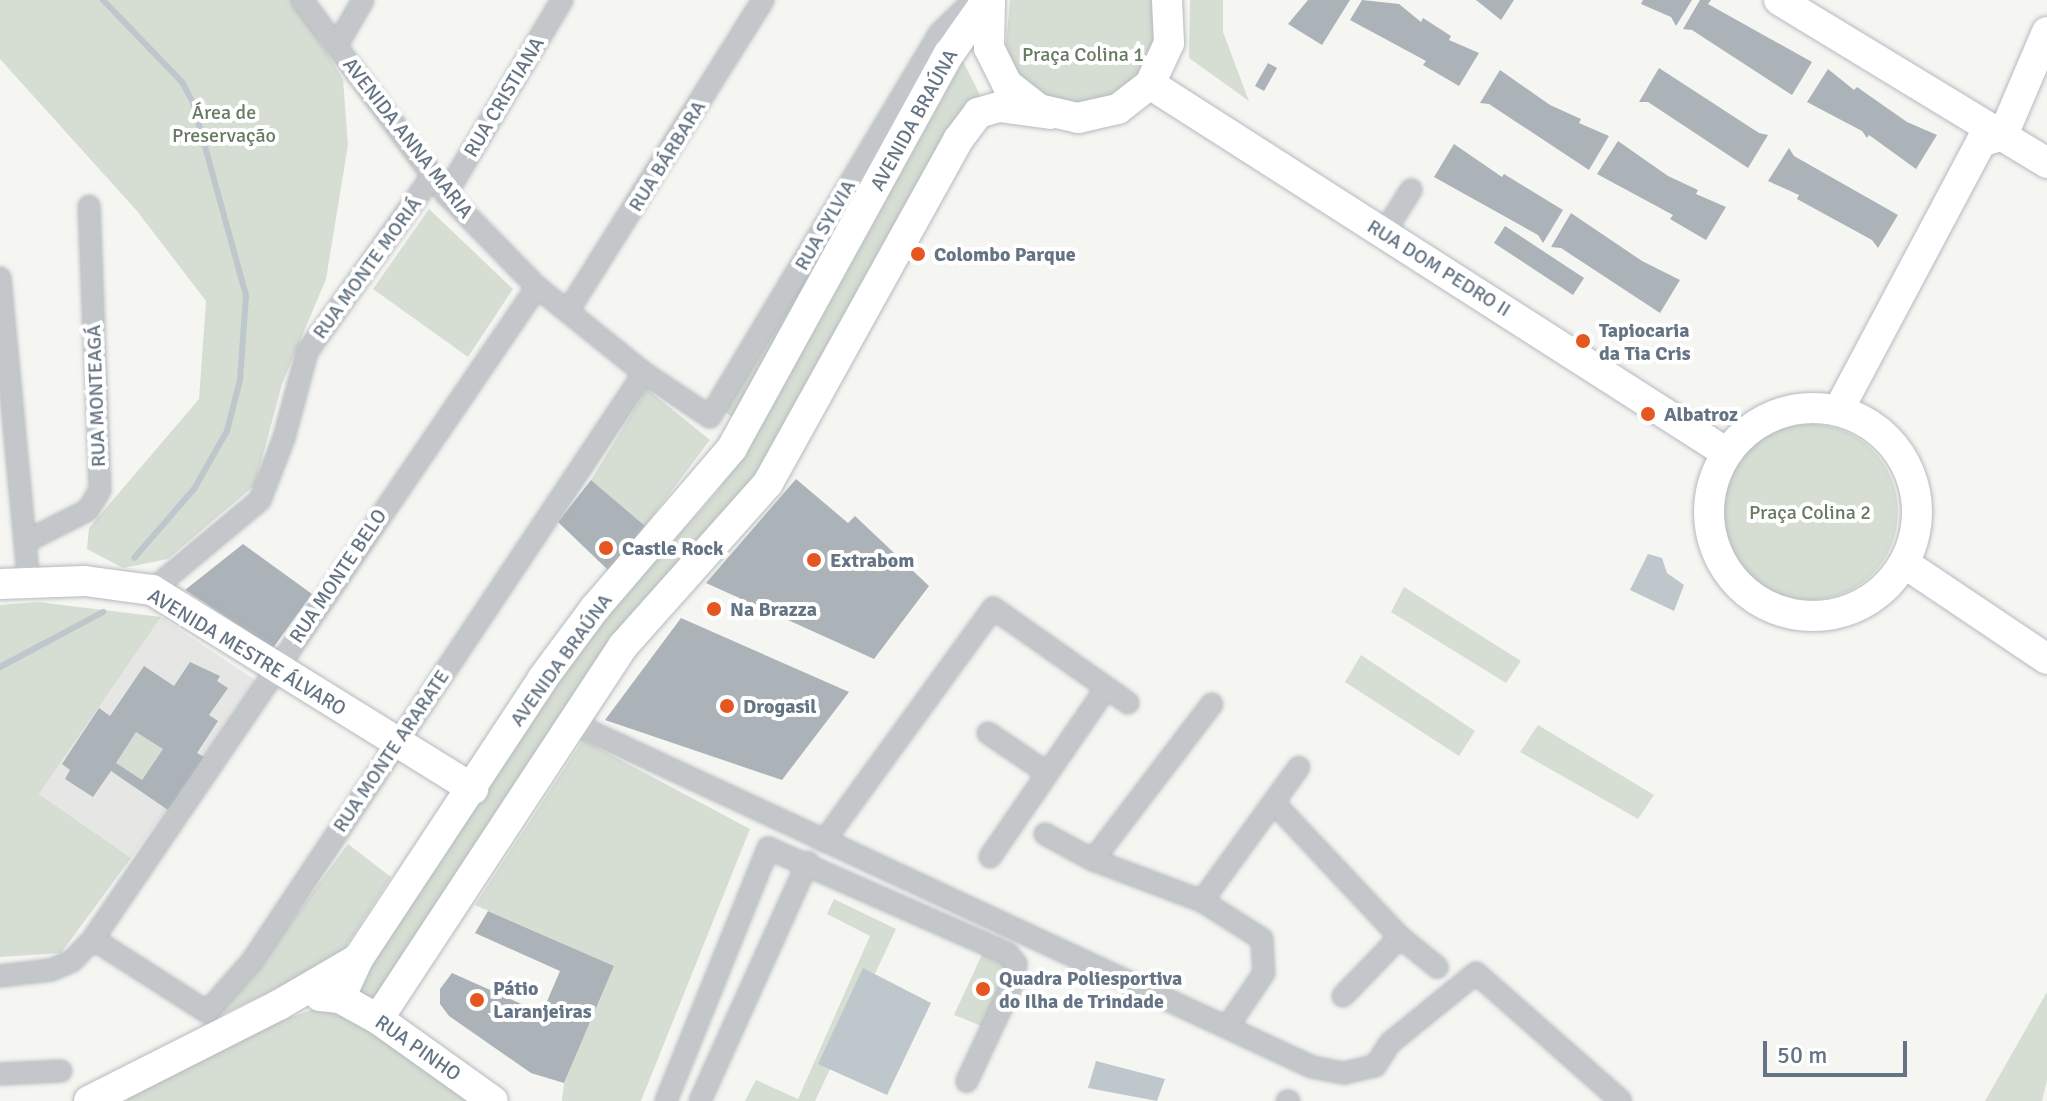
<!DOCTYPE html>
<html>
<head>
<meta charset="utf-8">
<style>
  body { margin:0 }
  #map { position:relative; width:2047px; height:1101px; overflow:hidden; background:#f5f6f2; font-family:Signika,sans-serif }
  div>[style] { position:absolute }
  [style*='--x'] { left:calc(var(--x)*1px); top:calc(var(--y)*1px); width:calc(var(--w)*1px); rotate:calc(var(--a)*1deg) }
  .built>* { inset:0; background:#e6e7e5 }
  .green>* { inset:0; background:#d6ddd3 }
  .round { border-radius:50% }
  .water>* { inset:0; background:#bdc7cc }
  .stream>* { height:6px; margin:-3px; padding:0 3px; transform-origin:3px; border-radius:3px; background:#bdc7cc }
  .building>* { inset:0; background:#abb2b8 }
  .roads { filter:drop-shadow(0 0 2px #b5babf) drop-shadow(0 0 2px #b5babf) }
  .street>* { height:20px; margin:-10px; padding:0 10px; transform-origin:10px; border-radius:10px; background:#c3c7ca }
  .secondary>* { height:30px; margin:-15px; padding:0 15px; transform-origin:15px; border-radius:15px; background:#fff }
  .secondary>.ring { margin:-15px; padding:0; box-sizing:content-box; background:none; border:30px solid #fff; border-radius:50% }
  .dots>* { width:22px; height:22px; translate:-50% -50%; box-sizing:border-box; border:4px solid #fff; border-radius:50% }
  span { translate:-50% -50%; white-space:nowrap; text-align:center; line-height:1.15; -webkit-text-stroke:8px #fff; paint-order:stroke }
  .park-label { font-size:20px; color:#677b63 }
  .street-label { font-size:20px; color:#647484 }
  .poi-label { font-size:20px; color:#647484; font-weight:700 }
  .left { translate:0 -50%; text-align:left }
  .scale { position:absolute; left:1763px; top:1041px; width:144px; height:36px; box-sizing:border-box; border:4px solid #647484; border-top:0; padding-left:10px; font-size:24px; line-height:28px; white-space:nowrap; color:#647484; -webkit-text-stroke:6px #fff; paint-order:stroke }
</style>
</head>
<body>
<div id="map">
  <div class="built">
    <div style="clip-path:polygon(161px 617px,258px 682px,131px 858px,39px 794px)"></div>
  </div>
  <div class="green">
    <div style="clip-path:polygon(0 0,293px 0,343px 79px,348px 145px,326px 279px,282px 384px,255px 485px,168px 559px,123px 568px,87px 549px,89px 528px,199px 399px,206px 301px,137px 211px,0 59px)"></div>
    <div style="clip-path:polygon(1010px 0,1155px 0,1161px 27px,1146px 77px,1103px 105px,1053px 102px,1031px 88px,1015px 69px,1006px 45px)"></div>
    <div style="clip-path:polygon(1190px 0,1223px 0,1223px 32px,1249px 101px,1189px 58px)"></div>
    <div style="clip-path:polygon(963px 61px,983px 101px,769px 458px,371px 1003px,353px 990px,525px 729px,611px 610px,716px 493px,764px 422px)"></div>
    <div style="clip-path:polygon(858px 183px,864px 189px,732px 417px,722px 410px)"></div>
    <div style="clip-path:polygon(429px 209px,513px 289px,468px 357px,373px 289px)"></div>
    <div style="clip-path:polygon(647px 389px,710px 440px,645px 526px,591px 480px)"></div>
    <div class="round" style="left:1722px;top:424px;width:176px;height:176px"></div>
    <div style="clip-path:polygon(1404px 587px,1521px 661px,1506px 683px,1391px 612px)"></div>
    <div style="clip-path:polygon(38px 602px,161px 617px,39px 794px,131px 858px,61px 953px,0 957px,0 605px)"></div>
    <div style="clip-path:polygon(1361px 655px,1475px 731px,1459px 756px,1345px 682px)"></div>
    <div style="clip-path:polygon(1538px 725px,1654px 795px,1638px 819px,1520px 752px)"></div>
    <div style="clip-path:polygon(136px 732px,163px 749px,142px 780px,116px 763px)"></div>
    <div style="clip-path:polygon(583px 740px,750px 829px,641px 1101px,562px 1101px,564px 1083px,614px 966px,475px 905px)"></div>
    <div style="clip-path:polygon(348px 844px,391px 877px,338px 959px,204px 1023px,250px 978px)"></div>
    <div style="clip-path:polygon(834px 899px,896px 929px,815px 1101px,745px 1101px,756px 1080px,798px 1099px,870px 936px,827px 914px)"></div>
    <div style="clip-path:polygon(984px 950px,1012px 964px,984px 1027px,954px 1015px)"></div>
    <div style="clip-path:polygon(2047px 992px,2047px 1080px,2042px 1101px,1985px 1101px)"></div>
    <div style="clip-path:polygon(335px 1002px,485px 1101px,127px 1101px,128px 1090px,282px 1020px)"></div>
  </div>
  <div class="water">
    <div style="clip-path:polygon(1648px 554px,1662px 558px,1667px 573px,1684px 585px,1674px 611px,1630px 590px)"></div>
    <div style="clip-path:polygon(863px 968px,931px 1003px,887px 1095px,818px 1064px)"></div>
    <div style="clip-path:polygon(1096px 1061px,1165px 1079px,1157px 1101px,1088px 1088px)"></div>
  </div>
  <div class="stream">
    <div style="--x:103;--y:0;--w:114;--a:46.1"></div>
    <div style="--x:182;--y:82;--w:24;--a:62"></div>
    <div style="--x:193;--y:103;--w:200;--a:74.6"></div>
    <div style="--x:246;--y:296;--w:84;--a:94.1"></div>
    <div style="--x:240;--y:380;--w:53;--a:104.3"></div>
    <div style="--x:227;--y:431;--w:67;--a:119.6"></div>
    <div style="--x:194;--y:489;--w:91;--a:131"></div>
    <div style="--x:0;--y:667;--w:117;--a:-28.1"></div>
  </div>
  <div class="building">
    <div style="clip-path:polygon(1308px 0,1350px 0,1322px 45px,1288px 24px)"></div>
    <div style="clip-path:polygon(1362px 0,1399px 4px,1421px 22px,1423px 18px,1451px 36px,1449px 40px,1479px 53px,1459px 86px,1423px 65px,1426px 61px,1350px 20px)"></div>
    <div style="clip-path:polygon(1476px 0,1514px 0,1501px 20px)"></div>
    <div style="clip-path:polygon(1643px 0,1692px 0,1676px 26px,1671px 17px,1641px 4px)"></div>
    <div style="clip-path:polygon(1700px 0,1711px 0,1708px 4px,1812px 62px,1792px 95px,1692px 30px,1683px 29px)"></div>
    <div style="clip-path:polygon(1268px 63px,1277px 68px,1264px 91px,1255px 86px)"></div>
    <div style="clip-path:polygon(1659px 68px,1759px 133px,1768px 135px,1748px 168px,1648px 102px,1639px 102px)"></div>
    <div style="clip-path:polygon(1828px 69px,1854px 90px,1857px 87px,1907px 122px,1937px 135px,1916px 169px,1869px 135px,1867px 138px,1862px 131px,1807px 102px)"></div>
    <div style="clip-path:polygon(1500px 70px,1550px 105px,1581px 119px,1579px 123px,1609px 136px,1589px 170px,1489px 104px,1480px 103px)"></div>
    <div style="clip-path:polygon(1618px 141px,1668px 176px,1698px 190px,1696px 194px,1726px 207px,1706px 240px,1670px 219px,1673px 215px,1597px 174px)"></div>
    <div style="clip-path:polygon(1454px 144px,1502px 177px,1504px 174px,1563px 210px,1543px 243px,1538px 235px,1434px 177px)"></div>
    <div style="clip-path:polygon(1789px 148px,1794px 156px,1898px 215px,1878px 248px,1872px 240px,1797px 199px,1799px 195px,1768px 181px)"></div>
    <div style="clip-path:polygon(1571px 213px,1642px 261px,1680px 280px,1660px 313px,1561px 248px,1551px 247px)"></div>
    <div style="clip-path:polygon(1505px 226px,1584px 278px,1573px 295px,1494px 243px)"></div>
    <div style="clip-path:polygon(796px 479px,848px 523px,855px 516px,929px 586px,874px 659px,706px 583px)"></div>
    <div style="clip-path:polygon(591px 480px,645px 526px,609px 571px,558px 522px)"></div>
    <div style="clip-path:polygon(243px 544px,312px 594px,273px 648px,185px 590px)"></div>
    <div style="clip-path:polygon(681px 618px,849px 692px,782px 780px,605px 720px)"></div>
    <div style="clip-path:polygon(evenodd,190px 662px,220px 676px,217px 681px,228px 688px,209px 715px,218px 721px,197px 753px,204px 757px,168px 810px,111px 771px,93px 797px,65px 779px,70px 770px,62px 764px,99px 708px,110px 716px,144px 666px,174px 686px,190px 662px,136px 732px,163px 749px,142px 780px,116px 763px,136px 732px)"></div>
    <div style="clip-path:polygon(488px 911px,614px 966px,564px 1083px,531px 1073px,449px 1016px,440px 1004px,440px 989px,452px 973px,542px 1013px,560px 971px,475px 933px)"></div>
  </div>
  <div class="roads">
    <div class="street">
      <div style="--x:302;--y:0;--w:242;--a:53.4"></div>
      <div style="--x:446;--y:194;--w:130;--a:45.6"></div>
      <div style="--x:537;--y:287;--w:137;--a:38.8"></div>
      <div style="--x:644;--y:373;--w:79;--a:33.7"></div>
      <div style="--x:710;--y:417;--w:446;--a:-59.1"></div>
      <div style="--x:939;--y:34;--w:49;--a:-44.2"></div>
      <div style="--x:336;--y:47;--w:54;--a:-60.1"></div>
      <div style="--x:446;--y:194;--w:226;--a:-59.1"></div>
      <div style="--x:1384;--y:233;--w:51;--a:-57.9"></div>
      <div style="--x:0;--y:278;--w:306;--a:84.6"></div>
      <div style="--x:568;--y:311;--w:367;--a:-57.9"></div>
      <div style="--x:25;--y:542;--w:71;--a:-26.9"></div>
      <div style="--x:88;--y:510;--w:23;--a:-59"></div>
      <div style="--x:100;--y:490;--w:284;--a:-92.2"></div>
      <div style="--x:152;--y:590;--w:141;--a:-39.8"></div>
      <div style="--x:260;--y:500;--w:66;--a:-68.8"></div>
      <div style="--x:284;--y:438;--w:89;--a:-75"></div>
      <div style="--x:307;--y:352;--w:216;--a:-54.6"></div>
      <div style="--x:570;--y:722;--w:818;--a:24.94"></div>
      <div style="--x:1312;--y:1067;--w:33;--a:11"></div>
      <div style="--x:1344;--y:1073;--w:32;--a:-13"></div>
      <div style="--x:1375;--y:1066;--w:27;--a:-57"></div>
      <div style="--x:1390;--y:1043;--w:111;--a:-39.1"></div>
      <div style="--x:1476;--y:973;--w:193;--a:41.4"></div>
      <div style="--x:988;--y:733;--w:71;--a:34.1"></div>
      <div style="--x:1274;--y:803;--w:184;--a:46.8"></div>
      <div style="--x:1400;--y:937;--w:48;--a:39"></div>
      <div style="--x:1045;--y:834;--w:55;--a:28.4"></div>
      <div style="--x:1093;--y:860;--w:116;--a:20.6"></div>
      <div style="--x:1202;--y:901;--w:71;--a:32.3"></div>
      <div style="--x:1262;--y:939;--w:34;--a:87"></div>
      <div style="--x:1264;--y:973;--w:64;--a:124.2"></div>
      <div style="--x:824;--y:841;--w:288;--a:-54"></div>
      <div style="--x:993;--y:608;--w:165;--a:35.1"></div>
      <div style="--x:990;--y:857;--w:205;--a:-55.5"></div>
      <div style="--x:1093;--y:860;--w:196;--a:-52.7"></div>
      <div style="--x:1202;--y:901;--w:165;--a:-54.1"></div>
      <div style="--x:93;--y:939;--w:135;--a:32.6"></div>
      <div style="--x:207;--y:1012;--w:68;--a:-48.6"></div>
      <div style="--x:252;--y:961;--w:707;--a:-56.31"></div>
      <div style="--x:0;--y:976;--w:51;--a:-6.7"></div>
      <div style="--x:51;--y:970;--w:23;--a:-23"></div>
      <div style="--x:72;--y:961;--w:30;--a:-46"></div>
      <div style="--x:93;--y:939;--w:789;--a:-55.75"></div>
      <div style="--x:1343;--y:996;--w:82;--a:-46"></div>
      <div style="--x:0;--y:1074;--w:61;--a:-2.8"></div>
      <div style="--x:666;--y:1101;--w:273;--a:-68"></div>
      <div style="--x:768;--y:848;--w:262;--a:23.8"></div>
      <div style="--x:1008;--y:954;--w:13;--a:51"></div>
      <div style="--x:1016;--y:964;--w:26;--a:103"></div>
      <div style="--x:1010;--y:989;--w:102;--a:115.1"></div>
      <div style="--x:700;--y:1101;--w:262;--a:-65.7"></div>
      <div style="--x:1287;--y:1101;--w:2;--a:0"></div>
    </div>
    <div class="secondary">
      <div style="--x:990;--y:0;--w:48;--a:91.2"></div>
      <div style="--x:989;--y:48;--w:40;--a:63.4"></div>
      <div style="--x:1007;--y:84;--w:41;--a:38"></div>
      <div style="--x:1039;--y:109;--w:40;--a:13"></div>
      <div style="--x:1078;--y:118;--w:41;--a:-12.7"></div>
      <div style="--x:1118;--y:109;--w:41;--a:-38"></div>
      <div style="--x:1150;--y:84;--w:45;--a:-65.1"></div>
      <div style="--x:1169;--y:43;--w:43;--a:-92.7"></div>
      <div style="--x:1779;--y:0;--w:314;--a:31.3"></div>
      <div style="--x:1150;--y:84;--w:685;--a:32.6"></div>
      <div class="ring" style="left:1709px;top:408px;width:178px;height:178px"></div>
      <div style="--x:1838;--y:411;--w:305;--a:-62"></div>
      <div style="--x:1981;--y:142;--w:23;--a:-18"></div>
      <div style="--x:2003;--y:135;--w:112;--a:-66.9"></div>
      <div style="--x:1904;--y:563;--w:172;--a:33.9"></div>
      <div style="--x:0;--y:584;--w:85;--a:-2"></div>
      <div style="--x:85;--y:581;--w:68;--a:7.7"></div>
      <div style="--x:152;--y:590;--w:378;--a:31.8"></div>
      <div style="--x:320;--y:996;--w:20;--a:6"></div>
      <div style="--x:340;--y:998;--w:43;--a:28.9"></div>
      <div style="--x:378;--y:1019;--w:141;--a:35.5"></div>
      <div style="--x:340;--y:998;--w:43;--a:-65.2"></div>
      <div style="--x:358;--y:959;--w:336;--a:-56.6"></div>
      <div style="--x:543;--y:678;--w:87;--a:-53.4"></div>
      <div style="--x:595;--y:608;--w:211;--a:-49.4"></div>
      <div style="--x:732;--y:448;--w:450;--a:-61.2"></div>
      <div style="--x:949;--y:54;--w:66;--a:-54.9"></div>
      <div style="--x:378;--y:1019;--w:446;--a:-56.7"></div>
      <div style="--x:623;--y:646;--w:218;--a:-48.3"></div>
      <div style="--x:768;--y:483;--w:392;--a:-61"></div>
      <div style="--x:958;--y:140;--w:34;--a:-53"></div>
      <div style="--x:978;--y:113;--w:22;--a:-16"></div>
      <div style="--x:999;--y:107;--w:52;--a:7.7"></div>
      <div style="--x:89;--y:1101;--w:213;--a:-26.8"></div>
      <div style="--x:279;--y:1005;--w:89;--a:-30.3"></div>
    </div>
  </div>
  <div class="dots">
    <div style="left:918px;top:254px;background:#e65621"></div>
    <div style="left:1583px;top:341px;background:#e65621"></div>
    <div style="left:1648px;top:414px;background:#e65621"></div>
    <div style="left:606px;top:548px;background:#e65621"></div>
    <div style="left:814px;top:560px;background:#e65621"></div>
    <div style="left:714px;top:609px;background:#e65621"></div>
    <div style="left:727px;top:706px;background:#e65621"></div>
    <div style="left:983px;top:989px;background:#e65621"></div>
    <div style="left:477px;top:1000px;background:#e65621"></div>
  </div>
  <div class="park-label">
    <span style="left:1083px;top:54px">Praça Colina 1</span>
    <span style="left:224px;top:124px">Área de<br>Preservação</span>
    <span style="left:1810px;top:512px">Praça Colina 2</span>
  </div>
  <div class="street-label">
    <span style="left:504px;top:97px;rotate:-59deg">RUA CRISTIANA</span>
    <span style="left:914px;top:120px;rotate:-61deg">AVENIDA BRAÚNA</span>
    <span style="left:408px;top:138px;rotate:52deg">AVENIDA ANNA MARIA</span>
    <span style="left:667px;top:156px;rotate:-58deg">RUA BÁRBARA</span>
    <span style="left:825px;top:225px;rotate:-60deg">RUA SYLVIA</span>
    <span style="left:367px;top:268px;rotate:-54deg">RUA MONTE MORIÁ</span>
    <span style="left:1439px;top:268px;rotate:32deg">RUA DOM PEDRO II</span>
    <span style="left:96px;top:396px;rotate:-92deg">RUA MONTEAGÁ</span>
    <span style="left:338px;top:576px;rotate:-56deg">RUA MONTE BELO</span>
    <span style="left:247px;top:652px;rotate:31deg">AVENIDA MESTRE ÁLVARO</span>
    <span style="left:561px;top:660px;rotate:-54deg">AVENIDA BRAÚNA</span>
    <span style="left:391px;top:751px;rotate:-56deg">RUA MONTE ARARATE</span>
    <span style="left:418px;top:1048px;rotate:35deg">RUA PINHO</span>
  </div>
  <div class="poi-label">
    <span class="left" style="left:934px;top:254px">Colombo Parque</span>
    <span class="left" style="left:1599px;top:342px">Tapiocaria<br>da Tia Cris</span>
    <span class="left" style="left:1664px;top:414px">Albatroz</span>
    <span class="left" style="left:622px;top:548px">Castle Rock</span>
    <span class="left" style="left:830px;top:560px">Extrabom</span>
    <span class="left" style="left:730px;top:609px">Na Brazza</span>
    <span class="left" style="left:743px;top:706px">Drogasil</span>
    <span class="left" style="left:999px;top:990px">Quadra Poliesportiva<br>do Ilha de Trindade</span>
    <span class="left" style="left:493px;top:1000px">Pátio<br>Laranjeiras</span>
  </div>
  <div class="scale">50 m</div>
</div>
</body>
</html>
